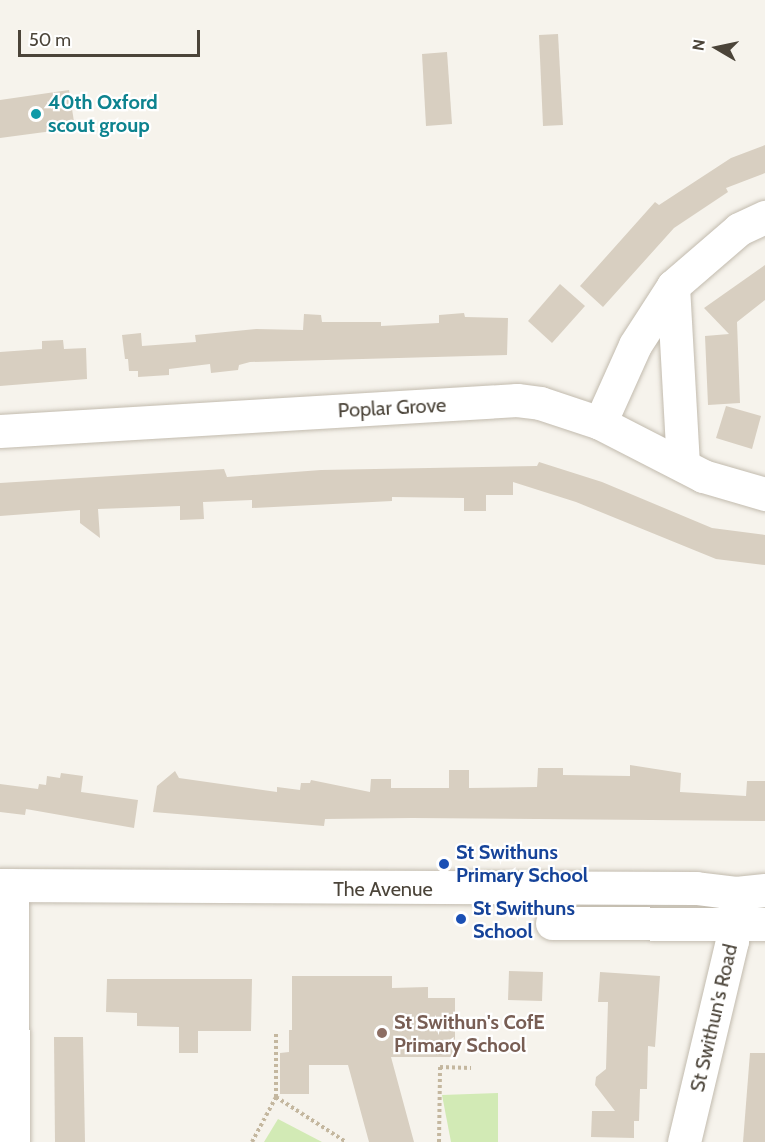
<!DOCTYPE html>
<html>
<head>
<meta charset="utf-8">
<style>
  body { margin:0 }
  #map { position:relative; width:765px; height:1142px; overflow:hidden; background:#f6f3ec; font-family:Cabin,sans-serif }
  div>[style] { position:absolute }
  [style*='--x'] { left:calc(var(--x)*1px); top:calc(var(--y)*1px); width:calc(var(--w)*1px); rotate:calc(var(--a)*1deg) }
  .green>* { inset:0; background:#d2eab5 }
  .building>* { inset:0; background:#d8cfc1 }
  .path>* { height:4px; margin-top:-2px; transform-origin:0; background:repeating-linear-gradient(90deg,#c4b79f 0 3px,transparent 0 6px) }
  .roads { filter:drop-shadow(0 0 2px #c2bbae) drop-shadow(0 0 2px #c2bbae) }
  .minor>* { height:33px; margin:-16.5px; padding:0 16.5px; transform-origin:16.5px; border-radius:16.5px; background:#fff }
  .dots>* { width:16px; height:16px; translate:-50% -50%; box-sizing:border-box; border:3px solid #fff; border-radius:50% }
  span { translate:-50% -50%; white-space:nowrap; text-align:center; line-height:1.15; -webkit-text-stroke:4.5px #fff; paint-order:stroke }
  .culture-label { font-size:20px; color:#0d838f; font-weight:700 }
  .left { translate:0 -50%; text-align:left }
  .street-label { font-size:20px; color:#4b4439 }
  .transit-label { font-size:20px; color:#164399; font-weight:700 }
  .education-label { font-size:20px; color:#785e54; font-weight:700 }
  .north { position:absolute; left:687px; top:18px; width:60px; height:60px; -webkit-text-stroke:4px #fff; paint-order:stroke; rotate:279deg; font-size:16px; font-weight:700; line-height:24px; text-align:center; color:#4b4439 }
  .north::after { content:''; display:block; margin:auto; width:21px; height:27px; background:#4b4439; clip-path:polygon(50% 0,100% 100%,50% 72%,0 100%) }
  .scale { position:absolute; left:18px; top:30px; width:182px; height:27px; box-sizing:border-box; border:3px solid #4b4439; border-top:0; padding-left:8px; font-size:18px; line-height:21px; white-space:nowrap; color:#4b4439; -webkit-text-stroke:4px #fff; paint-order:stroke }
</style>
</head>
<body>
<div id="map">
  <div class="green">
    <div style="clip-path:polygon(498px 1093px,498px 1142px,451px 1142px,442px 1095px)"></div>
    <div style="clip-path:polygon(278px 1119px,322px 1142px,264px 1142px)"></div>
  </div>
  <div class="building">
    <div style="clip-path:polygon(558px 34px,563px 125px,543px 126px,539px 35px)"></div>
    <div style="clip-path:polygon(447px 52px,452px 124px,426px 126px,422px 54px)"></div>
    <div style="clip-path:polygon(69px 90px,75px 128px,0 138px,0 100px)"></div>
    <div style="clip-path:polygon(765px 145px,765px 173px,726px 188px,728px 192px,674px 228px,603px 307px,580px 286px,655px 202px,659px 205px,731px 158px)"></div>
    <div style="clip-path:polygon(765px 265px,765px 300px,737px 322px,740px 403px,708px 405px,705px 336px,729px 334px,704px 308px)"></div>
    <div style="clip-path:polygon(560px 284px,585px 306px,552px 343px,528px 321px)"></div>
    <div style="clip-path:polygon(464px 313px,465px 317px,508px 318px,507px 355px,250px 362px,239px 365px,238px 370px,211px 373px,210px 364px,169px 369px,169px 375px,138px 377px,138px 371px,129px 371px,128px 359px,125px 359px,122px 335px,141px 333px,142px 346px,196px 342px,195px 335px,256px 329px,303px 330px,304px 314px,321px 315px,322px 322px,381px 322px,381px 326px,439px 323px,439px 315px)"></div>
    <div style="clip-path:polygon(63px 340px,64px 349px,86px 348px,87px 379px,0 386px,0 352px,42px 349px,42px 341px)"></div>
    <div style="clip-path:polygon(726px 406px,761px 416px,752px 449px,716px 438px)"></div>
    <div style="clip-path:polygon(539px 462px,602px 482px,712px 528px,765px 535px,765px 565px,716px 559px,576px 502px,513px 482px,513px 495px,486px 495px,486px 511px,464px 511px,464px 498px,392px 497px,392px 501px,252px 508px,252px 500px,203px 502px,204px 519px,180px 520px,180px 506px,98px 509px,100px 538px,80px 523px,80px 510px,0 516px,0 483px,224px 469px,227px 477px,321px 470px,537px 466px)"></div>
    <div style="clip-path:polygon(630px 765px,681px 773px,680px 792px,746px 796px,747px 781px,765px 781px,765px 821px,412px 818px,325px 819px,324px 826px,153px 812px,157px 786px,175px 771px,179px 778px,277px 792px,277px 787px,300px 790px,301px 783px,310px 783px,311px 780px,370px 792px,371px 779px,391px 779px,391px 788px,449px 788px,449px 770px,469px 770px,469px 788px,537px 787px,538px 768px,563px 768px,563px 775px,630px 776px)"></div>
    <div style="clip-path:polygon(61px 773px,83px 776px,81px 792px,138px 800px,134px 828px,26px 809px,25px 815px,0 812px,0 784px,38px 789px,39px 784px,46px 785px,47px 776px,60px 778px)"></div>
    <div style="clip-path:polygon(509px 971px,543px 972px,542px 1001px,508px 1000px)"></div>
    <div style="clip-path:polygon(600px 972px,660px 976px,655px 1047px,648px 1046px,647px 1089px,640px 1089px,639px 1121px,634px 1121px,634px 1138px,591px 1137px,592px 1111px,615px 1111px,595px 1085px,596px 1077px,606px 1069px,608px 1002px,598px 1002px)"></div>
    <div style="clip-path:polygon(292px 976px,392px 976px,392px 988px,428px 987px,428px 998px,455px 998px,455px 1057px,391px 1057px,414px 1142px,369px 1142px,348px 1065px,309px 1065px,309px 1094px,280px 1094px,280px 1053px,289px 1052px,289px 1030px,292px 1030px)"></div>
    <div style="clip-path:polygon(107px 979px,252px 979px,251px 1031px,198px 1031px,198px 1053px,179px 1053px,179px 1027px,137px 1026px,137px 1013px,106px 1012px)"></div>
    <div style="clip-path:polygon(54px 1037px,83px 1037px,85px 1142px,55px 1142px)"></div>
    <div style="clip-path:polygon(750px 1053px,765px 1053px,765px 1142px,743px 1142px)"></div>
  </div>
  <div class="path">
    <div style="--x:276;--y:1097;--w:83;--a:32.7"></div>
    <div style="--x:252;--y:1142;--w:51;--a:-61.9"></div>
    <div style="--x:276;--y:1097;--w:64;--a:-90"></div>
    <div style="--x:439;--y:1142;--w:75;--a:-89.2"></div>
    <div style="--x:440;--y:1067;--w:31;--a:2"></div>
  </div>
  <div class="roads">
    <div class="minor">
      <div style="--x:673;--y:286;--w:179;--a:86.8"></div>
      <div style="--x:600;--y:423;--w:85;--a:-65.8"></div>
      <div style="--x:635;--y:345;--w:70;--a:-57.2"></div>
      <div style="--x:673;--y:286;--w:87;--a:-40.8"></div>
      <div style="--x:739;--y:229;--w:29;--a:-25"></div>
      <div style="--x:0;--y:431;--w:518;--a:-3.43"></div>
      <div style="--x:517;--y:400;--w:23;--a:7"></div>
      <div style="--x:540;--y:403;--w:63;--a:18.4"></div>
      <div style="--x:600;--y:423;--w:116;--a:27.2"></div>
      <div style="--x:703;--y:476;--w:65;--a:16.2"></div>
      <div style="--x:0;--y:885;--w:696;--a:0.25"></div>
      <div style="--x:696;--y:888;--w:40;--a:7.1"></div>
      <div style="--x:736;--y:893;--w:29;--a:-6"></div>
      <div style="--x:12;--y:885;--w:257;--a:89.8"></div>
      <div style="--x:552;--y:923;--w:213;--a:0.3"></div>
      <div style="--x:684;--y:1142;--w:207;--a:-76.6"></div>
      <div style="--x:732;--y:941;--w:48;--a:-85.2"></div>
    </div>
  </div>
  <div class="dots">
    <div style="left:36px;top:114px;background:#0f9aa8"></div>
    <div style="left:444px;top:864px;background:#1a4fb4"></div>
    <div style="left:461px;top:919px;background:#1a4fb4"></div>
    <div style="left:382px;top:1033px;background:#8d6e63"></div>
  </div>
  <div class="culture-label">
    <span class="left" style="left:48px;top:114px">40th Oxford<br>scout group</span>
  </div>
  <div class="street-label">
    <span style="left:392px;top:408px;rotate:-3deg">Poplar Grove</span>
    <span style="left:383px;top:889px">The Avenue</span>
    <span style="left:714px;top:1018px;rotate:-77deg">St Swithun's Road</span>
  </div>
  <div class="transit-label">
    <span class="left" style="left:456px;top:864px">St Swithuns<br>Primary School</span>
    <span class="left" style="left:473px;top:920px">St Swithuns<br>School</span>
  </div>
  <div class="education-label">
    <span class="left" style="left:394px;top:1034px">St Swithun's CofE<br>Primary School</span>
  </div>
  <div class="north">N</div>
  <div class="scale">50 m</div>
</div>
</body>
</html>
